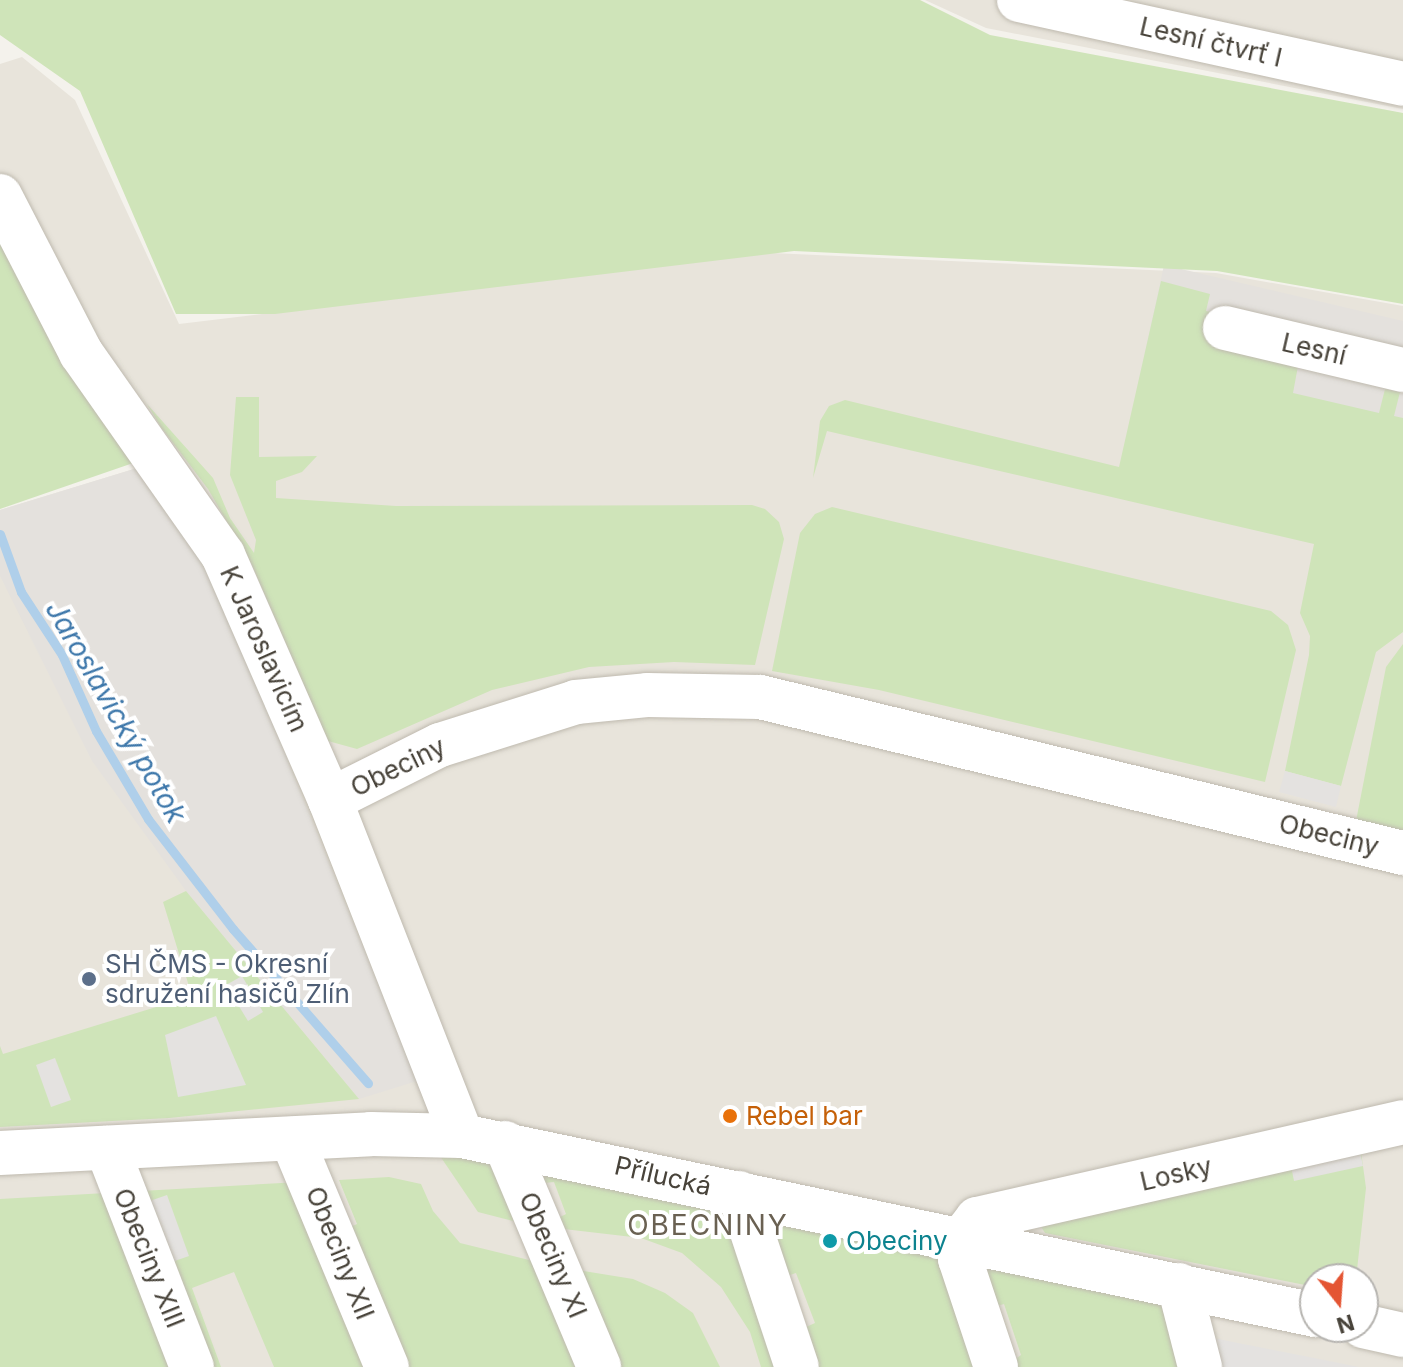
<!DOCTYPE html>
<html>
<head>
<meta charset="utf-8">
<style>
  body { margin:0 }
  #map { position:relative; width:1403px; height:1367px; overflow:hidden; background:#f4f2ec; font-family:Inter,sans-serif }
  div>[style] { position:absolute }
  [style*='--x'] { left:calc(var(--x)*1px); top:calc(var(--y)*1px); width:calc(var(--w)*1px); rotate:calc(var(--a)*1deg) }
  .residential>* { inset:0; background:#e8e4db }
  .industrial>* { inset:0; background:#e4e1dd }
  .green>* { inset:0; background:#cfe4b9 }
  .parking>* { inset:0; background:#e4e2e0 }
  .stream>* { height:9px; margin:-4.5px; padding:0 4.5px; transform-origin:4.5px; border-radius:4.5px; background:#afcfea }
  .roads { filter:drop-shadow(0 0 2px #bfbaaf) drop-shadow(0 0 2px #bfbaaf) }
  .minor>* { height:44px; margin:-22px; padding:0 22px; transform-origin:22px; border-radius:22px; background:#fff }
  .dots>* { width:22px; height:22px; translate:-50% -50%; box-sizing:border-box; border:4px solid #fff; border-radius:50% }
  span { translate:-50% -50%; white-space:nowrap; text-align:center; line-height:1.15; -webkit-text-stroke:8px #fff; paint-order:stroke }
  .street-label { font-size:26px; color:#48433a }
  .service-label { font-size:26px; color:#4e5e75 }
  .left { translate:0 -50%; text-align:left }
  .food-label { font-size:26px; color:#c56008 }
  .culture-label { font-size:26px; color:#0d838f }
  .water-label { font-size:28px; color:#3d77aa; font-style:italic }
  .neighbourhood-label { font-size:28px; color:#6a6152; letter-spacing:2px }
  .north { position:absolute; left:1299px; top:1263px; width:80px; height:80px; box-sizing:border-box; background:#fff; border:2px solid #b6b4b0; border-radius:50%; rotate:163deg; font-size:22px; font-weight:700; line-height:32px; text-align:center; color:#48433a }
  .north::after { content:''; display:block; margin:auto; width:28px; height:36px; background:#e45533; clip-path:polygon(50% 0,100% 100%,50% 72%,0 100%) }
</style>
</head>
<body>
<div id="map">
  <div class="residential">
    <div style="clip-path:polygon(925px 0,1403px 0,1403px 109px,986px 28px)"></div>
    <div style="clip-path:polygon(evenodd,22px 57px,75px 100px,179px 324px,772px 253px,1216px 273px,1403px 306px,1403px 1367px,0 1367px,0 510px,147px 465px,0 205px,0 64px,22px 57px,1315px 1279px,1363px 1279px,1363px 1327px,1315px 1327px,1315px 1279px)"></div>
  </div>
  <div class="industrial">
    <div style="clip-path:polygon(1164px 265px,1403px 321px,1403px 448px,1137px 389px)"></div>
    <div style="clip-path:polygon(147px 465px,214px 578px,417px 1081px,359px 1099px,186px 891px,92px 761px,0 576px,0 510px)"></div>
  </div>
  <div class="green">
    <div style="clip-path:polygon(0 0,920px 0,990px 35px,1403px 113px,1403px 304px,1217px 271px,794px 251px,275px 314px,176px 314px,80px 91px,0 35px)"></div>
    <div style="clip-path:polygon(0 231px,136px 462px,0 509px)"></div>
    <div style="clip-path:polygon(1161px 281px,1210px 294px,1206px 311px,1241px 319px,1298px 366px,1293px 393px,1379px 413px,1385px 389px,1400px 392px,1394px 416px,1403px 418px,1403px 632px,1376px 652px,1341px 786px,1285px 771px,1309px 655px,1310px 636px,1300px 613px,1314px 544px,827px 431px,813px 478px,820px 421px,829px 406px,845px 400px,1119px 467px)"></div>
    <div style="clip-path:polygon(85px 303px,147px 404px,213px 478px,230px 518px,254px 553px,256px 540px,230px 475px,236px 397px,259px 397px,259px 457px,317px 456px,302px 472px,276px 481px,276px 498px,396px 506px,752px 505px,765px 509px,779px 522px,784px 539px,755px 665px,674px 662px,589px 667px,492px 690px,357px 749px,328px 741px,252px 565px,208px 489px,161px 427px)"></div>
    <div style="clip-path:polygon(832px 507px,1271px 611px,1288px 625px,1296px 650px,1265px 782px,879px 690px,772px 671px,800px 533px,815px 514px)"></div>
    <div style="clip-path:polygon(1403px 644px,1403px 832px,1356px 821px,1386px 667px)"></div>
    <div style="clip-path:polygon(186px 891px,359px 1099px,169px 1118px,0 1127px,0 1046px,3px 1054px,192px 996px,163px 902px)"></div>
    <div style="clip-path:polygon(1360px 1144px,1366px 1188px,1356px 1279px,1315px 1279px,1315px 1287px,1045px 1233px,1037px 1220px)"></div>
    <div style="clip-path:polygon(438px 1153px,495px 1162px,533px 1226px,478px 1212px)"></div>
    <div style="clip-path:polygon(531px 1172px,726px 1210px,793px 1367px,761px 1367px,750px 1332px,721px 1287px,682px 1253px,641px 1238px,555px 1228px,554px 1220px,566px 1214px,554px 1182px,544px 1183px)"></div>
    <div style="clip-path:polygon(389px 1177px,421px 1184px,433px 1211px,460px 1243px,549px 1265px,592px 1367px,397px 1367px,346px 1229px,357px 1224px,339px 1180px)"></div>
    <div style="clip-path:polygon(300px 1182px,377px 1367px,274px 1367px,234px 1272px,192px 1288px,221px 1367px,0 1367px,0 1199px)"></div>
    <div style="clip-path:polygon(761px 1221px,943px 1256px,988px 1367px,807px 1367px,806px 1327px,815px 1323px,796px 1273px,787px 1276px)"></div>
    <div style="clip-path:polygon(980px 1265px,1161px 1301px,1190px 1367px,1005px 1367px,1021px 1355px,1004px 1304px,997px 1306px)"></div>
    <div style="clip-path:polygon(565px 1268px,633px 1279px,665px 1293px,693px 1313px,720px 1367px,607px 1367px)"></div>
  </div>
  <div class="parking">
    <div style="clip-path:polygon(1285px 771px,1341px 786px,1336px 807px,1279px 792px)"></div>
    <div style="clip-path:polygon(242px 976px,263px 1012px,248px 1021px,226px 985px)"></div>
    <div style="clip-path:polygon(216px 1016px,246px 1085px,178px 1097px,165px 1035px)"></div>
    <div style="clip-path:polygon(55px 1058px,71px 1100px,51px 1107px,36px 1065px)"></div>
    <div style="clip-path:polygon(1358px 1142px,1363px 1166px,1294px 1181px,1289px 1156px)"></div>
    <div style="clip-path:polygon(167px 1195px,189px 1256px,163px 1265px,141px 1204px)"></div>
    <div style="clip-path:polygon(1203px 1336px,1359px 1367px,1210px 1367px)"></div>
  </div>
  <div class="stream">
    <div style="--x:0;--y:534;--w:62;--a:70.1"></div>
    <div style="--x:21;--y:592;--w:75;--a:56.9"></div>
    <div style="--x:62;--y:655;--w:83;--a:65.9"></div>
    <div style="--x:96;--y:731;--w:102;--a:59.4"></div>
    <div style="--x:148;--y:819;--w:139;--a:52.3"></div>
    <div style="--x:233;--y:929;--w:205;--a:48.8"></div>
  </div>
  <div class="roads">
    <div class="minor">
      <div style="--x:1019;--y:0;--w:393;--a:12.3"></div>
      <div style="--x:0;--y:196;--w:177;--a:62.7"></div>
      <div style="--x:81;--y:353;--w:247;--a:54.9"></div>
      <div style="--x:223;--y:555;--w:267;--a:66.4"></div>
      <div style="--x:330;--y:800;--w:361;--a:68.6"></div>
      <div style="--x:1225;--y:328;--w:183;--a:13.3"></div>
      <div style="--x:330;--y:800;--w:123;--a:-26.6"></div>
      <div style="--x:440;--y:745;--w:143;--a:-17.5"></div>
      <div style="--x:576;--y:702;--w:71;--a:-5.6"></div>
      <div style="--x:647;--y:695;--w:113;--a:1"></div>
      <div style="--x:760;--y:697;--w:662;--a:13.64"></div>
      <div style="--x:292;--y:1139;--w:247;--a:67.4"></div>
      <div style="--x:505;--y:1143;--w:243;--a:67.2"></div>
      <div style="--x:107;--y:1148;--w:235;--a:68.8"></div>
      <div style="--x:0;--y:1153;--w:371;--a:-2.9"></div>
      <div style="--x:371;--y:1134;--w:91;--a:1.3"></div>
      <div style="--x:462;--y:1136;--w:872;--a:11.85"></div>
      <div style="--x:739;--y:1193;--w:183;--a:71.6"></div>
      <div style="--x:1179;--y:1285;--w:85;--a:75.6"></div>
      <div style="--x:1363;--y:1326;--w:41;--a:12.7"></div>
      <div style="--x:996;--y:1367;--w:114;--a:-108.4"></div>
      <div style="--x:960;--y:1259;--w:18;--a:-90"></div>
      <div style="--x:960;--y:1241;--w:28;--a:-52"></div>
      <div style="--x:977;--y:1219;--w:437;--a:-12.8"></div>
    </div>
  </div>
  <div class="dots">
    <div style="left:89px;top:979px;background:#5c6f8a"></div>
    <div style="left:730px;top:1116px;background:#e8710a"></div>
    <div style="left:830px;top:1241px;background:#0f9aa8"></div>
  </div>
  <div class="street-label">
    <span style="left:1211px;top:42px;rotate:13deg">Lesní čtvrť I</span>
    <span style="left:1314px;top:349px;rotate:13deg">Lesní</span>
    <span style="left:264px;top:649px;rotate:66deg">K Jaroslavicím</span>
    <span style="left:398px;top:767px;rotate:-26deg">Obeciny</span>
    <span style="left:1329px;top:835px;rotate:14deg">Obeciny</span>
    <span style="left:1176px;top:1174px;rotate:-13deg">Losky</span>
    <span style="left:663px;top:1176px;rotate:13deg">Přílucká</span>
    <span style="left:340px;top:1253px;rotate:68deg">Obeciny XII</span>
    <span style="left:553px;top:1255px;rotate:67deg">Obeciny XI</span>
    <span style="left:149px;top:1258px;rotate:68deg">Obeciny XIII</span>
  </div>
  <div class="service-label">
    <span class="left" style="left:105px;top:979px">SH ČMS - Okresní<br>sdružení hasičů Zlín</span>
  </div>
  <div class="food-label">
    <span class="left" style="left:746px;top:1116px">Rebel bar</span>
  </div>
  <div class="culture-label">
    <span class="left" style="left:846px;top:1241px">Obeciny</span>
  </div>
  <div class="water-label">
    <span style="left:116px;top:712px;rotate:60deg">Jaroslavický potok</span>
  </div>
  <div class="neighbourhood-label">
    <span style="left:708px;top:1225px">OBECNINY</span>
  </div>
  <div class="north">N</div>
</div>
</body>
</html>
